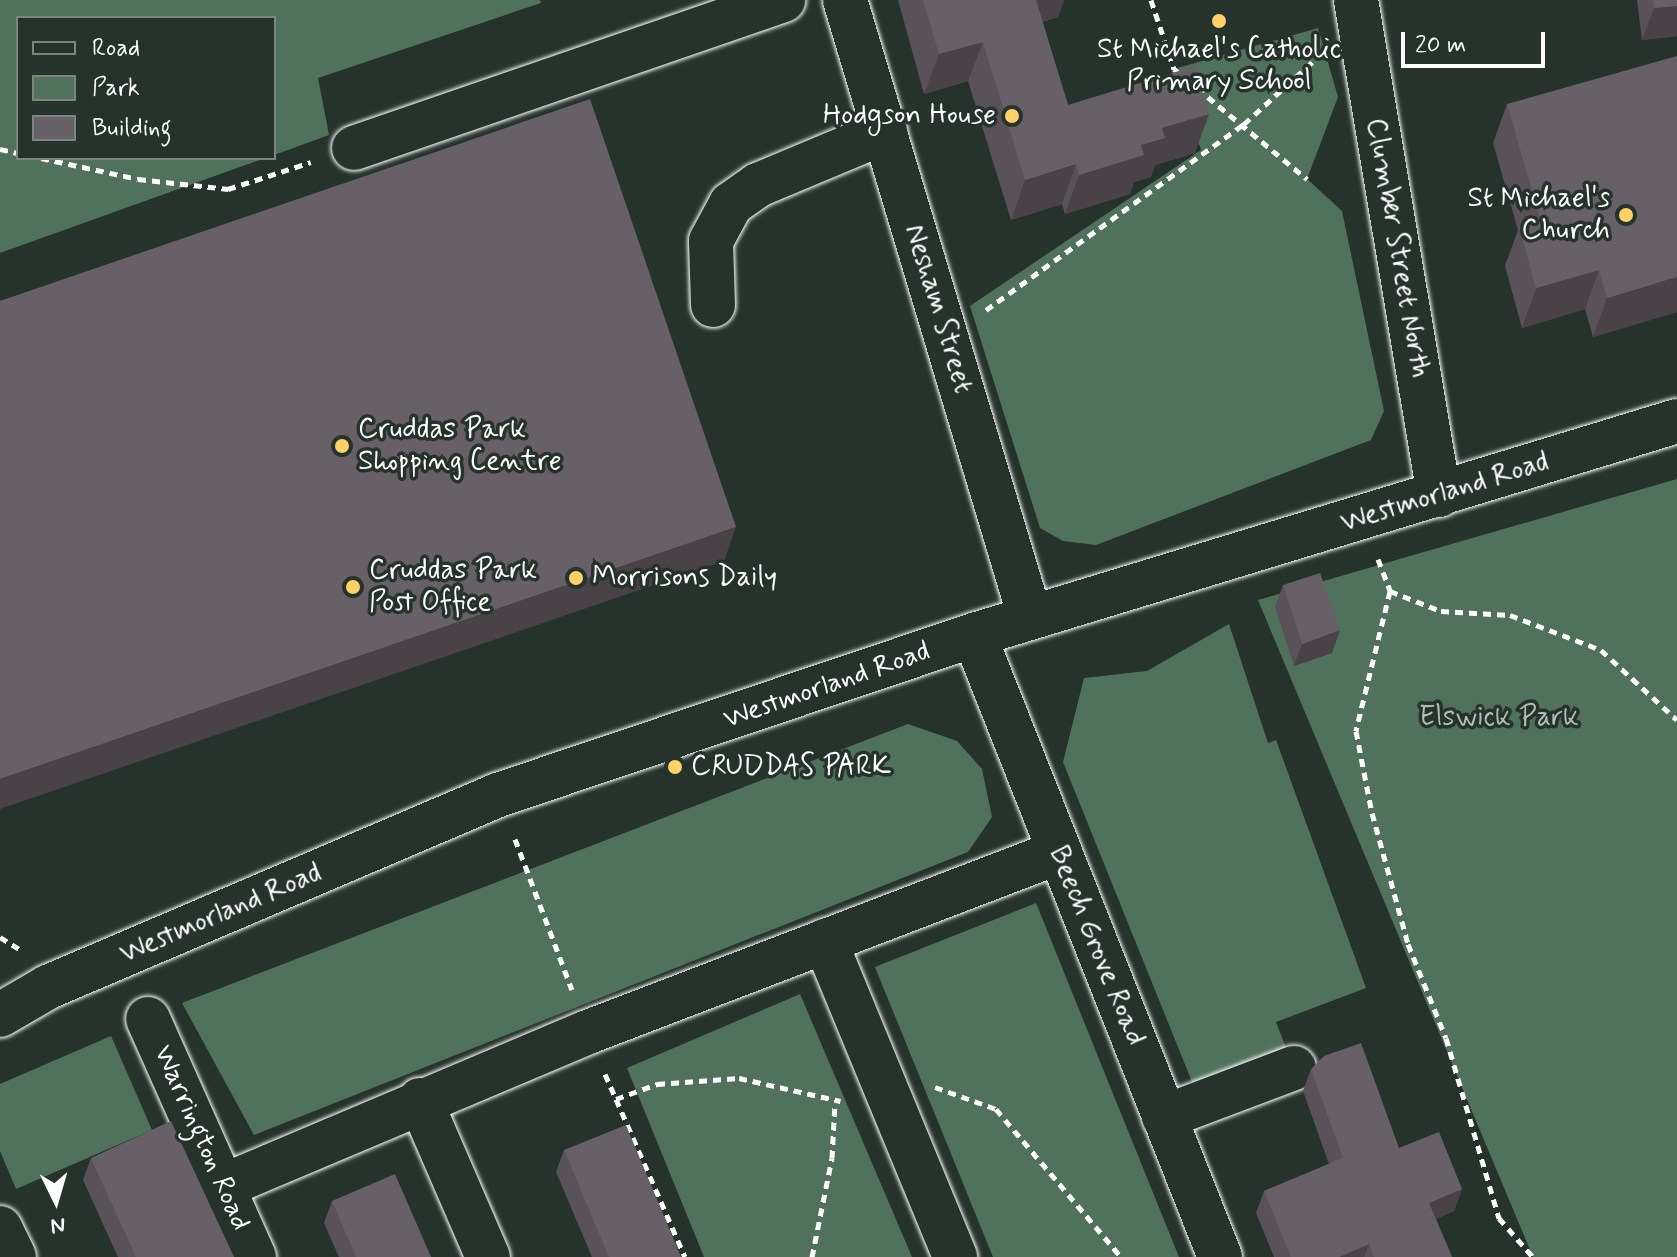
<!DOCTYPE html>
<html>
<head>
<meta charset="utf-8">
<style>
  body { margin:0 }
  #map { position:relative; width:1677px; height:1257px; overflow:hidden; background:#26332d; font-family:Mynerve,sans-serif }
  div>[style] { position:absolute }
  [style*='--x'] { left:calc(var(--x)*1px); top:calc(var(--y)*1px); width:calc(var(--w)*1px); rotate:calc(var(--a)*1deg) }
  .green>* { inset:0; background:#50715c }
  .path>* { height:5px; margin-top:-2.5px; transform-origin:0; background:repeating-linear-gradient(90deg,#fff 0 8px,transparent 0 14px) }
  .roads { filter:drop-shadow(0 0 2px #fff) drop-shadow(0 0 2px #fff) }
  .minor>* { height:44px; margin:-22px; padding:0 22px; transform-origin:22px; border-radius:22px; background:#26332d }
  .wall>* { inset:0; background:#595359 }
  .shaded-wall>* { inset:0; background:#494348 }
  .building>* { inset:0; background:#686067 }
  .dots>* { width:22px; height:22px; translate:-50% -50%; box-sizing:border-box; border:4px solid #26332d; border-radius:50% }
  span { translate:-50% -50%; white-space:nowrap; text-align:center; line-height:1.15; -webkit-text-stroke:7px #26332d; paint-order:stroke }
  .poi-label { font-size:28px; color:#fff }
  .right { translate:-100% -50%; text-align:right }
  .left { translate:0 -50%; text-align:left }
  .street-label { font-size:28px; color:#fff }
  .park-label { font-size:28px; color:#b0bfb6 }
  .legend { position:absolute; left:16px; top:16px; width:260px; height:144px; box-sizing:border-box; background:#26332d; border:2px solid #7d8581; margin:0; padding:10px 14px; list-style:none; font-size:24px; color:#fff }
  .legend li { display:flex; align-items:center; gap:16px; height:40px }
  .legend b { width:40px; border:2px solid #7d8581 }
  .north { position:absolute; left:16px; top:1161px; width:80px; height:80px; -webkit-text-stroke:6px #26332d; paint-order:stroke; rotate:175deg; font-size:22px; font-weight:700; line-height:32px; text-align:center; color:#fff }
  .north::after { content:''; display:block; margin:auto; width:28px; height:36px; background:#fff; clip-path:polygon(50% 0,100% 100%,50% 72%,0 100%) }
  .scale { position:absolute; left:1401px; top:32px; width:144px; height:36px; box-sizing:border-box; border:4px solid #fff; border-top:0; padding-left:10px; font-size:24px; line-height:28px; white-space:nowrap; color:#fff; -webkit-text-stroke:6px #26332d; paint-order:stroke }
</style>
</head>
<body>
<div id="map">
  <div class="green">
    <div style="clip-path:polygon(0 0,540px 0,541px 3px,318px 78px,329px 135px,274px 155px,274px 18px,18px 18px,18px 158px,265px 158px,0 253px)"></div>
    <div style="clip-path:polygon(1318px 28px,1338px 97px,1307px 179px,1342px 211px,1384px 411px,1371px 440px,1096px 545px,1063px 541px,1040px 528px,970px 306px,1201px 150px,1174px 69px)"></div>
    <div style="clip-path:polygon(1677px 479px,1677px 1257px,1533px 1257px,1258px 600px)"></div>
    <div style="clip-path:polygon(1229px 624px,1268px 743px,1276px 740px,1366px 988px,1276px 1022px,1300px 1084px,1207px 1119px,1063px 762px,1084px 678px,1147px 671px)"></div>
    <div style="clip-path:polygon(908px 724px,957px 741px,982px 769px,992px 817px,968px 852px,254px 1135px,182px 1003px)"></div>
    <div style="clip-path:polygon(1036px 903px,1179px 1257px,993px 1257px,875px 967px)"></div>
    <div style="clip-path:polygon(800px 994px,912px 1257px,704px 1257px,627px 1068px)"></div>
    <div style="clip-path:polygon(111px 1036px,152px 1130px,16px 1189px,0 1151px,0 1084px)"></div>
  </div>
  <div class="path">
    <div style="--x:1151;--y:0;--w:73;--a:71.6"></div>
    <div style="--x:1174;--y:69;--w:8;--a:40"></div>
    <div style="--x:1197;--y:88;--w:143;--a:39.6"></div>
    <div style="--x:0;--y:149;--w:18;--a:13"></div>
    <div style="--x:41;--y:158;--w:99;--a:12.2"></div>
    <div style="--x:138;--y:179;--w:91;--a:6.3"></div>
    <div style="--x:228;--y:189;--w:87;--a:-18"></div>
    <div style="--x:986;--y:310;--w:318;--a:-35.8"></div>
    <div style="--x:1244;--y:124;--w:100;--a:-42.2"></div>
    <div style="--x:1378;--y:559;--w:34;--a:69"></div>
    <div style="--x:1390;--y:591;--w:55;--a:21.4"></div>
    <div style="--x:1441;--y:611;--w:69;--a:3.3"></div>
    <div style="--x:1510;--y:615;--w:97;--a:21"></div>
    <div style="--x:1601;--y:650;--w:103;--a:42.6"></div>
    <div style="--x:1390;--y:591;--w:144;--a:103.7"></div>
    <div style="--x:1356;--y:731;--w:84;--a:79"></div>
    <div style="--x:1372;--y:813;--w:136;--a:74.6"></div>
    <div style="--x:1408;--y:944;--w:101;--a:68"></div>
    <div style="--x:1446;--y:1038;--w:188;--a:73.6"></div>
    <div style="--x:1499;--y:1218;--w:52;--a:48.9"></div>
    <div style="--x:515;--y:839;--w:161;--a:69.3"></div>
    <div style="--x:0;--y:937;--w:22;--a:32"></div>
    <div style="--x:605;--y:1074;--w:27;--a:66"></div>
    <div style="--x:616;--y:1099;--w:44;--a:-20.1"></div>
    <div style="--x:657;--y:1084;--w:82;--a:-4.2"></div>
    <div style="--x:739;--y:1078;--w:104;--a:12.8"></div>
    <div style="--x:935;--y:1087;--w:65;--a:19.8"></div>
    <div style="--x:996;--y:1109;--w:194;--a:49.8"></div>
    <div style="--x:616;--y:1099;--w:172;--a:66.4"></div>
    <div style="--x:812;--y:1257;--w:101;--a:-78.6"></div>
    <div style="--x:832;--y:1158;--w:55;--a:-86.9"></div>
  </div>
  <div class="roads">
    <div class="minor">
      <div style="--x:845;--y:0;--w:644;--a:73.31"></div>
      <div style="--x:1356;--y:0;--w:502;--a:80.48"></div>
      <div style="--x:354;--y:148;--w:454;--a:-19"></div>
      <div style="--x:713;--y:305;--w:64;--a:-91.8"></div>
      <div style="--x:711;--y:241;--w:42;--a:-61.6"></div>
      <div style="--x:731;--y:204;--w:33;--a:-35"></div>
      <div style="--x:758;--y:185;--w:138;--a:-22.7"></div>
      <div style="--x:974;--y:635;--w:669;--a:68.42"></div>
      <div style="--x:825;--y:941;--w:342;--a:67.6"></div>
      <div style="--x:0;--y:1015;--w:56;--a:-30.3"></div>
      <div style="--x:48;--y:987;--w:489;--a:-23.1"></div>
      <div style="--x:498;--y:795;--w:502;--a:-18.58"></div>
      <div style="--x:974;--y:635;--w:735;--a:-16.93"></div>
      <div style="--x:148;--y:1019;--w:261;--a:66"></div>
      <div style="--x:420;--y:1100;--w:171;--a:66.6"></div>
      <div style="--x:1164;--y:1117;--w:139;--a:-20.7"></div>
      <div style="--x:221;--y:1187;--w:398;--a:-22.9"></div>
      <div style="--x:588;--y:1032;--w:504;--a:-20.92"></div>
      <div style="--x:0;--y:1228;--w:32;--a:64"></div>
    </div>
  </div>
  <div class="wall">
    <div style="clip-path:polygon(898px 0,1064px 0,1058px 17px,1042px 22px,1068px 105px,1195px 153px,1155px 165px,1151px 177px,1134px 182px,1130px 194px,1065px 214px,1062px 204px,1011px 220px,968px 81px,924px 94px)"></div>
    <div style="clip-path:polygon(1637px 0,1677px 0,1677px 36px,1642px 40px)"></div>
    <div style="clip-path:polygon(1507px 104px,1677px 312px,1593px 337px,1585px 309px,1522px 328px,1505px 266px,1518px 230px,1493px 143px)"></div>
    <div style="clip-path:polygon(1283px 585px,1332px 653px,1294px 666px,1275px 607px)"></div>
    <div style="clip-path:polygon(1311px 1069px,1399px 1148px,1462px 1189px,1454px 1211px,1436px 1219px,1452px 1257px,1274px 1257px,1256px 1213px,1264px 1191px,1329px 1164px,1303px 1091px)"></div>
    <div style="clip-path:polygon(564px 1150px,681px 1257px,592px 1257px,556px 1172px)"></div>
    <div style="clip-path:polygon(91px 1158px,234px 1257px,118px 1257px,83px 1180px)"></div>
    <div style="clip-path:polygon(332px 1201px,431px 1257px,339px 1257px,324px 1223px)"></div>
  </div>
  <div class="shaded-wall">
    <div style="clip-path:polygon(1029px 0,1064px 0,1058px 17px,1018px 30px)"></div>
    <div style="clip-path:polygon(1677px 6px,1677px 36px,1642px 40px,1654px 8px)"></div>
    <div style="clip-path:polygon(983px 42px,968px 81px,924px 94px,939px 54px)"></div>
    <div style="clip-path:polygon(1209px 114px,1195px 153px,1155px 165px,1151px 177px,1134px 182px,1130px 194px,1065px 214px,1079px 175px,1141px 145px,1162px 128px)"></div>
    <div style="clip-path:polygon(1076px 164px,1062px 204px,1011px 220px,1025px 180px)"></div>
    <div style="clip-path:polygon(1599px 270px,1585px 309px,1522px 328px,1536px 288px)"></div>
    <div style="clip-path:polygon(1677px 277px,1677px 312px,1593px 337px,1607px 298px)"></div>
    <div style="clip-path:polygon(736px 527px,724px 561px,0 809px,0 779px)"></div>
    <div style="clip-path:polygon(1340px 630px,1332px 653px,1294px 666px,1302px 644px)"></div>
    <div style="clip-path:polygon(1462px 1189px,1454px 1211px,1421px 1225px,1429px 1203px)"></div>
    <div style="clip-path:polygon(1369px 1244px,1364px 1257px,1339px 1257px)"></div>
  </div>
  <div class="building">
    <div style="clip-path:polygon(923px 0,1036px 0,1068px 105px,1195px 66px,1209px 114px,1162px 128px,1165px 138px,1141px 145px,1144px 155px,1079px 175px,1076px 164px,1025px 180px,983px 42px,939px 54px)"></div>
    <div style="clip-path:polygon(1653px 0,1677px 0,1677px 6px,1654px 8px)"></div>
    <div style="clip-path:polygon(1677px 56px,1677px 277px,1607px 298px,1599px 270px,1536px 288px,1519px 227px,1541px 221px,1507px 104px)"></div>
    <div style="clip-path:polygon(590px 99px,736px 527px,0 779px,0 301px)"></div>
    <div style="clip-path:polygon(1320px 573px,1340px 630px,1302px 644px,1283px 585px)"></div>
    <div style="clip-path:polygon(1361px 1043px,1399px 1148px,1439px 1132px,1462px 1189px,1429px 1203px,1452px 1257px,1374px 1257px,1369px 1244px,1339px 1257px,1291px 1257px,1264px 1191px,1343px 1158px,1311px 1069px,1324px 1056px)"></div>
    <div style="clip-path:polygon(171px 1121px,234px 1257px,136px 1257px,91px 1158px)"></div>
    <div style="clip-path:polygon(626px 1125px,681px 1257px,609px 1257px,564px 1150px)"></div>
    <div style="clip-path:polygon(395px 1174px,431px 1257px,356px 1257px,332px 1201px)"></div>
  </div>
  <div class="dots">
    <div style="left:1219px;top:21px;background:#ffd166"></div>
    <div style="left:1012px;top:116px;background:#ffd166"></div>
    <div style="left:1626px;top:215px;background:#ffd166"></div>
    <div style="left:342px;top:446px;background:#ffd166"></div>
    <div style="left:576px;top:578px;background:#ffd166"></div>
    <div style="left:353px;top:587px;background:#ffd166"></div>
    <div style="left:675px;top:767px;background:#ffd166"></div>
  </div>
  <div class="poi-label">
    <span style="left:1219px;top:66px">St Michael's Catholic<br>Primary School</span>
    <span class="right" style="left:996px;top:116px">Hodgson House</span>
    <span class="right" style="left:1610px;top:215px">St Michael's<br>Church</span>
    <span class="left" style="left:358px;top:446px">Cruddas Park<br>Shopping Centre</span>
    <span class="left" style="left:369px;top:587px">Cruddas Park<br>Post Office</span>
    <span class="left" style="left:592px;top:578px">Morrisons Daily</span>
    <span class="left" style="left:691px;top:767px">CRUDDAS PARK</span>
  </div>
  <div class="street-label">
    <span style="left:1397px;top:248px;rotate:80deg">Clumber Street North</span>
    <span style="left:938px;top:309px;rotate:73deg">Nesham Street</span>
    <span style="left:1445px;top:493px;rotate:-17deg">Westmorland Road</span>
    <span style="left:827px;top:686px;rotate:-19deg">Westmorland Road</span>
    <span style="left:221px;top:914px;rotate:-23deg">Westmorland Road</span>
    <span style="left:1096px;top:946px;rotate:68deg">Beech Grove Road</span>
    <span style="left:201px;top:1138px;rotate:66deg">Warrington Road</span>
  </div>
  <div class="park-label">
    <span style="left:1499px;top:718px">Elswick Park</span>
  </div>
  <ul class="legend">
  <li><b style="height:10px;background:#26332d"></b>Road</li>
  <li><b style="height:22px;background:#50715c"></b>Park</li>
  <li><b style="height:22px;background:#686067"></b>Building</li>
  </ul>
  <div class="north">N</div>
  <div class="scale">20 m</div>
</div>
</body>
</html>
